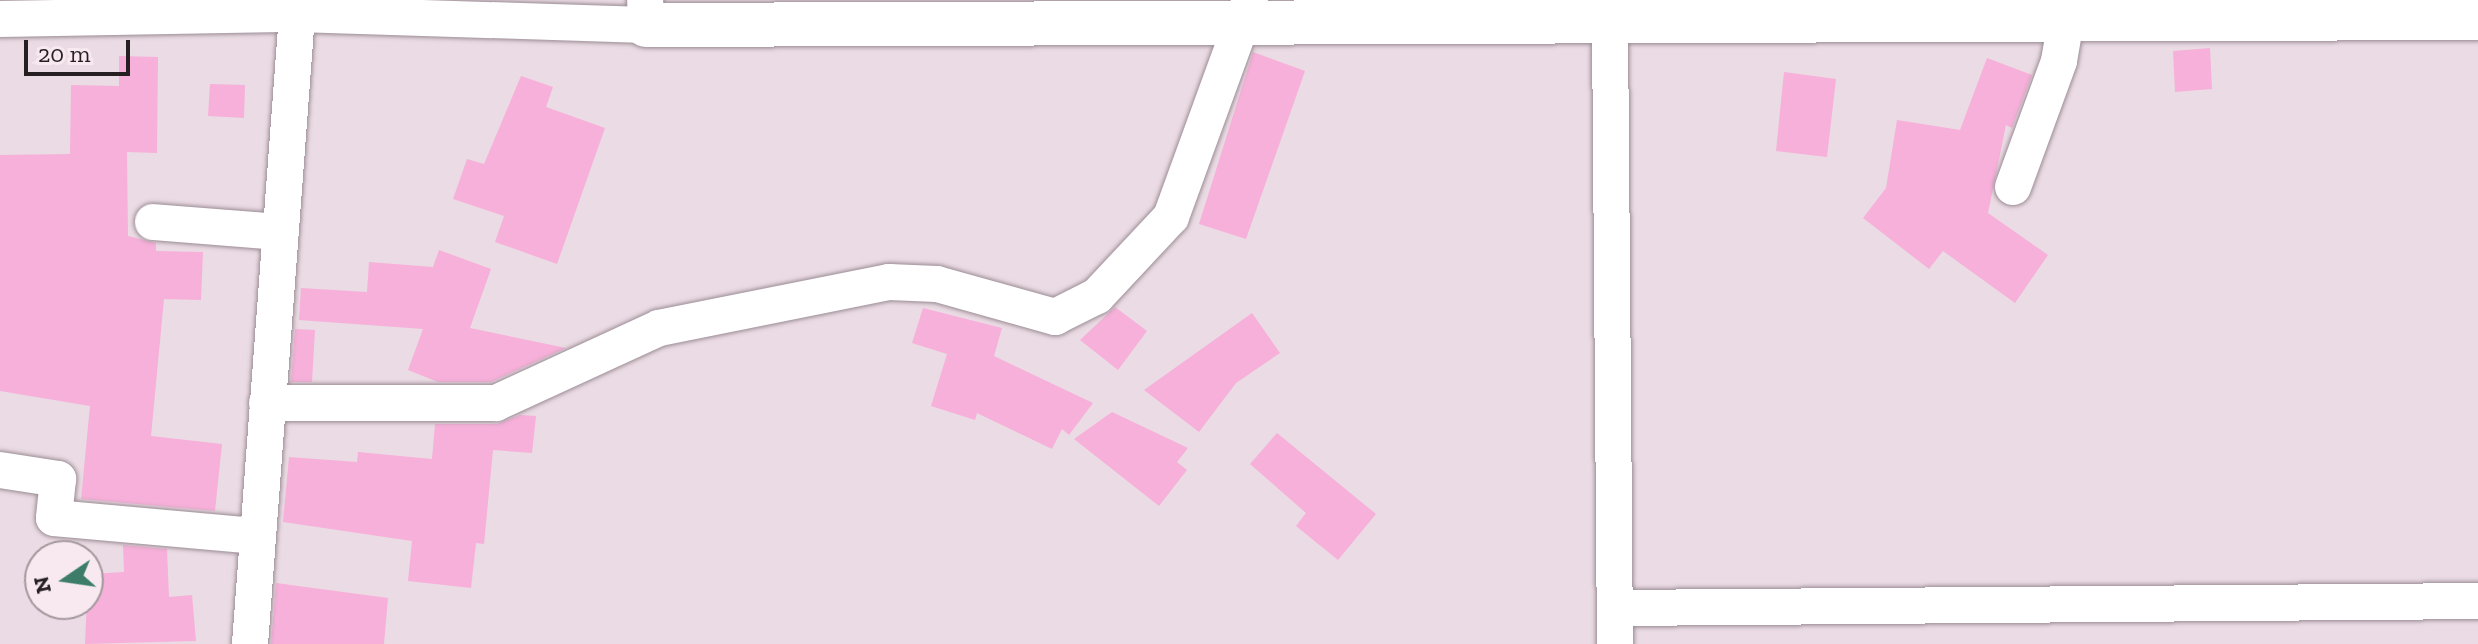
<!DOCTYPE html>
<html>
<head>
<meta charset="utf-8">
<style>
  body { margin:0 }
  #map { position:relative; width:2478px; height:644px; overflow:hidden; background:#ebdbe4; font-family:"Zilla Slab",serif }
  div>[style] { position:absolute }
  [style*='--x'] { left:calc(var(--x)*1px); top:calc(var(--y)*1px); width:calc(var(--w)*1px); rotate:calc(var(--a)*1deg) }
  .building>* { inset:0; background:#f6b0d9 }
  .roads { filter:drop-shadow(0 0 2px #9b8d95) drop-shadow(0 0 2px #9b8d95) }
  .street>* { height:36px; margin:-18px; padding:0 18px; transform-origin:18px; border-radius:18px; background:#fff }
  .secondary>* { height:44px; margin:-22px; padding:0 22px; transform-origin:22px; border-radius:22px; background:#fff }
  span { translate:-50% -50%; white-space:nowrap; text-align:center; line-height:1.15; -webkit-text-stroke:6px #f8e9f1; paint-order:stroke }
  .north { position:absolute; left:24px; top:540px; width:80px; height:80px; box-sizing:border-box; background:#f8e9f1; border:2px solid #a4989e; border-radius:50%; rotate:257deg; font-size:22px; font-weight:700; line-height:32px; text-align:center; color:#251f22 }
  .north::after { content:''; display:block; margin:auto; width:28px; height:36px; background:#3c7c69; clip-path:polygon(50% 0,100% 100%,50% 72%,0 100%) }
  .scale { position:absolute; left:24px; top:40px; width:106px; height:36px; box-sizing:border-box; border:4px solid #251f22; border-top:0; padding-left:10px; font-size:24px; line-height:28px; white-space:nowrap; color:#251f22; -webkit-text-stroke:6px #f8e9f1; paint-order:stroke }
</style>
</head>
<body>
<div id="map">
  <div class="building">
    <div style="clip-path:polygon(2210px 48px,2212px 89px,2175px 92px,2173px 51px)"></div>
    <div style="clip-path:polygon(1253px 52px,1305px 71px,1246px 239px,1199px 224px)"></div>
    <div style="clip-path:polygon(119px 56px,158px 57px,157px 153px,127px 152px,128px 236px,156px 243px,156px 251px,203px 252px,201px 300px,164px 299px,151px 436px,222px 444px,215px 511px,81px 499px,90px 406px,0 391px,0 155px,70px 154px,71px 85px,119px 86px)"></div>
    <div style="clip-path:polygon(1987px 58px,2032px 75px,2012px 128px,2006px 125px,1988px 213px,2048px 255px,2015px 303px,1943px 251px,1929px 269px,1863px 218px,1886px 188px,1897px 120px,1960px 130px)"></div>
    <div style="clip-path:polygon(1784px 72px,1836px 79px,1827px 157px,1776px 151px)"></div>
    <div style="clip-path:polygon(521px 76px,553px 87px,546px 107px,605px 128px,557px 264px,495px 242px,504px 216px,453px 199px,467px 159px,484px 164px)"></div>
    <div style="clip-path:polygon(210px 84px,245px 85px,244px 118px,208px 116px)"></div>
    <div style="clip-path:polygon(439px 250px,491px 269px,470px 328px,566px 348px,491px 382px,438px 382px,408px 370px,423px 329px,299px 320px,301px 288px,367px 292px,369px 262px,433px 267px)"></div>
    <div style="clip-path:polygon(1115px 307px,1147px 331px,1118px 370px,1080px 340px)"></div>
    <div style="clip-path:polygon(923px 308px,1002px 328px,994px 356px,1093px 403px,1069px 435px,1062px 429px,1052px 449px,977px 413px,975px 420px,931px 406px,947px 354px,912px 343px)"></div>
    <div style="clip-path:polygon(1252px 313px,1280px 353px,1236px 383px,1199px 432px,1144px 390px)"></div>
    <div style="clip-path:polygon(295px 329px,315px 330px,312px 382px,291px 382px)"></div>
    <div style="clip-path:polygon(1112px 412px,1188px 448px,1177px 462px,1187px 470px,1159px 506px,1074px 439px)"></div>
    <div style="clip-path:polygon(520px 415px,536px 416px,532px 453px,493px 450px,484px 544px,476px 543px,471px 588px,408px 581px,412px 541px,283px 522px,289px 457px,357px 462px,358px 452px,432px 459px,435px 424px,497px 424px)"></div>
    <div style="clip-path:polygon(1277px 433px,1376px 514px,1338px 560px,1296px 526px,1306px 513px,1250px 464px)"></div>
    <div style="clip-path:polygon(123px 545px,167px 549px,169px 597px,192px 595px,196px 641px,85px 644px,88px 574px,124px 572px)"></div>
    <div style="clip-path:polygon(276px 583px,388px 598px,384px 644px,271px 644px)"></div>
  </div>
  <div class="roads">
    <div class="street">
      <div style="--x:0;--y:19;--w:297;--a:-1"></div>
      <div style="--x:297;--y:14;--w:349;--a:1.8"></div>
      <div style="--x:646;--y:25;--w:25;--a:-92"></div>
      <div style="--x:1610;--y:25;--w:619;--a:89.54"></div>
      <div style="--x:2013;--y:187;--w:134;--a:-69.9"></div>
      <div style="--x:2059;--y:61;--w:42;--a:-80.3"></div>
      <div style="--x:153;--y:222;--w:128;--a:4.5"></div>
      <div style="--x:267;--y:403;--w:229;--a:0"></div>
      <div style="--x:496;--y:403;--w:179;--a:-24.7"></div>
      <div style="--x:659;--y:328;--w:235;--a:-11.3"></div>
      <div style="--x:889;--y:282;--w:48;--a:2.4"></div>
      <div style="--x:937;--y:284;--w:123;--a:15.6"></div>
      <div style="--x:1055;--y:317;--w:47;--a:-26.6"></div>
      <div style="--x:1097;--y:296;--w:108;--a:-46.9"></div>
      <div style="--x:1171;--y:217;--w:231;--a:-70"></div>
      <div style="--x:0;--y:470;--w:59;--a:8.8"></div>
      <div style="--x:58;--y:479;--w:39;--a:96"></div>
      <div style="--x:54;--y:518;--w:204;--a:5.1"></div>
      <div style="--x:1615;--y:608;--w:863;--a:-0.46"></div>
      <div style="--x:250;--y:644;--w:632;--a:-85.73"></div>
    </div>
    <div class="secondary">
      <div style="--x:646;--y:25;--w:1832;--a:-0.22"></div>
    </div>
  </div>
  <div class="north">N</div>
  <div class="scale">20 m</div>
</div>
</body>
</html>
